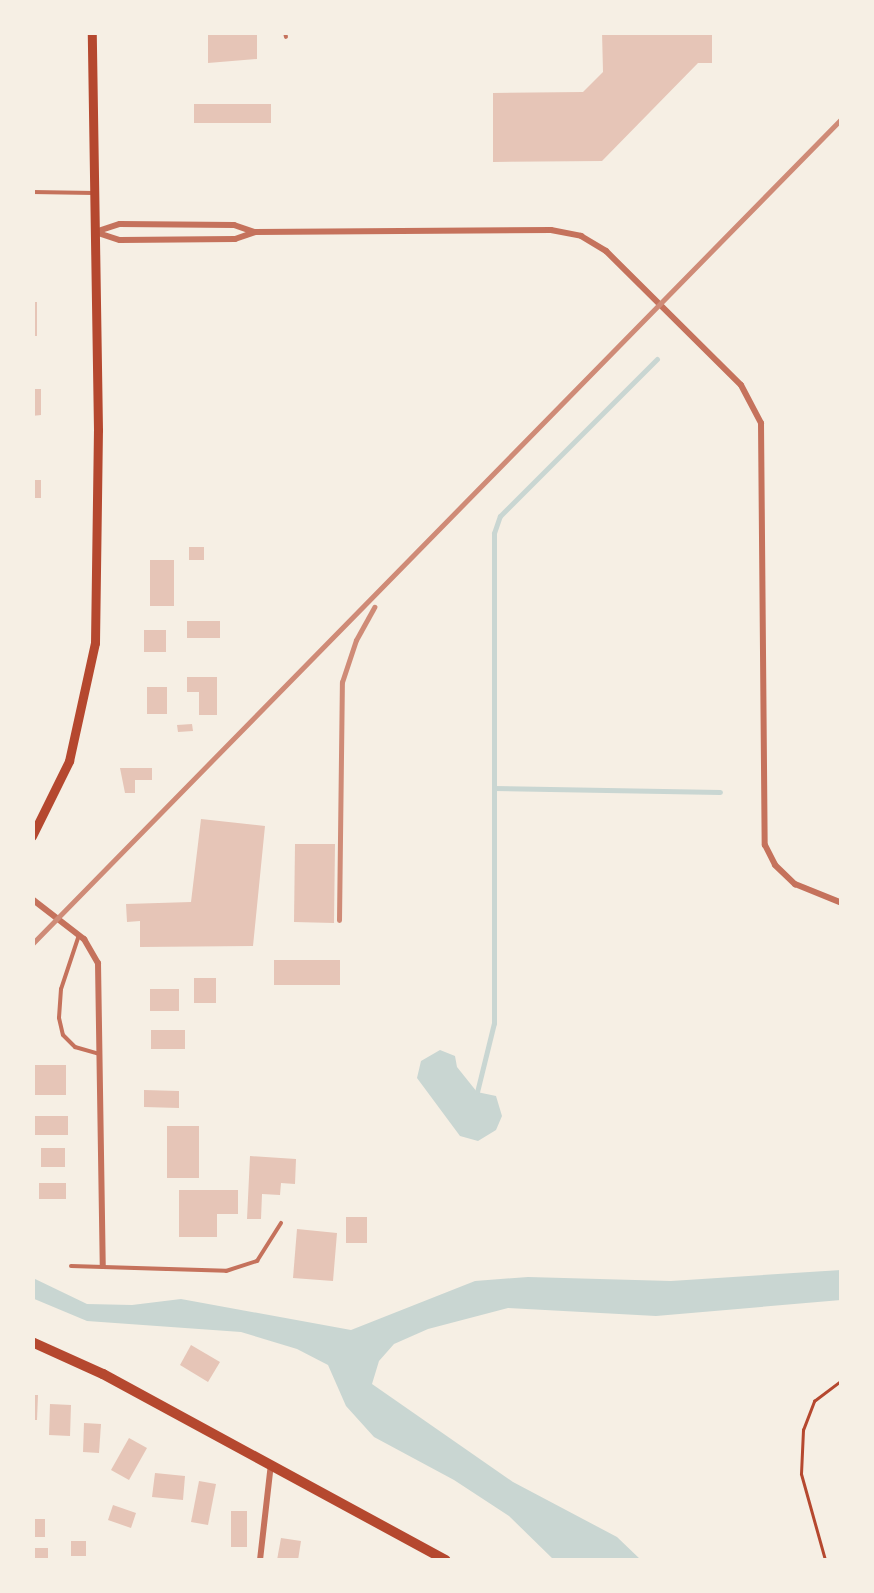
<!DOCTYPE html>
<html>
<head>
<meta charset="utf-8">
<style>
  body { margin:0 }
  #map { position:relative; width:874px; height:1593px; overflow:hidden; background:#f6efe4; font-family:Cabin,sans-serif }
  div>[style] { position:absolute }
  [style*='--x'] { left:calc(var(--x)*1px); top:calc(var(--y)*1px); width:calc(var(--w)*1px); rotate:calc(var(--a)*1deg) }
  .water>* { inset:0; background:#c9d6d2 }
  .stream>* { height:5px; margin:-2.5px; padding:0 2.5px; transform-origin:2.5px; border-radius:2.5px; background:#c9d6d2 }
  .building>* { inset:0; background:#e6c5b7 }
  .path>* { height:2.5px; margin:-1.25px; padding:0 1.25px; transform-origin:1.25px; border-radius:1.25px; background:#b5482f }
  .service>* { height:4px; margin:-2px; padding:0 2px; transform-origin:2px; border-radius:2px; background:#c5725c }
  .minor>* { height:6px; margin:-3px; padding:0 3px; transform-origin:3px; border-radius:3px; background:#c5725c }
  .secondary>* { height:9px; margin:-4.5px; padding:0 4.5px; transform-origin:4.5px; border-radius:4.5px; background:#b5482f }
  .primary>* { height:10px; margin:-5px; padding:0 5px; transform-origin:5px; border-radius:5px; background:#b5482f }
  .rail>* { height:5px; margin:-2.5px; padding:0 2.5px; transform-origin:2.5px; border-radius:2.5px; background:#cf8b77 }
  span { translate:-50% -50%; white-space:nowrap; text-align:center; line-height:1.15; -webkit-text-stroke:8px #f6efe4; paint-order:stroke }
  .frame { position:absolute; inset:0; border:35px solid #f6efe4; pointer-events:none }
</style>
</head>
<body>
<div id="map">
  <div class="water">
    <div style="clip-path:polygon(440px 1050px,455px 1056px,457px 1067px,477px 1092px,496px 1096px,502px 1116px,496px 1130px,478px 1141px,460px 1136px,417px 1078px,421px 1061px)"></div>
    <div style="clip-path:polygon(841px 1270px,841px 1300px,656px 1316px,508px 1308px,428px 1329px,394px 1344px,379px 1361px,372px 1384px,513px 1482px,617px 1537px,641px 1560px,554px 1560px,509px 1516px,454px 1480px,374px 1437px,346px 1406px,328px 1365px,297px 1349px,241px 1332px,87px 1321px,32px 1298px,33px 1278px,87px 1304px,132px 1305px,181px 1299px,351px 1330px,475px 1281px,528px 1277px,671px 1281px)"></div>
  </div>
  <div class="stream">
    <div style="--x:494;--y:788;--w:226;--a:1"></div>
    <div style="--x:477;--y:1092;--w:71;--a:-76.2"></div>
    <div style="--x:494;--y:1023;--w:490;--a:-90"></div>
    <div style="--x:494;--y:533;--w:18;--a:-71"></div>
    <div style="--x:500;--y:516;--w:222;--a:-45"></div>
  </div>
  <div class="building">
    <div style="clip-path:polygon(208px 32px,257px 32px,257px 59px,208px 63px)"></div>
    <div style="clip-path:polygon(602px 32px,712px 32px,712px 63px,698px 63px,602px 161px,493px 162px,493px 93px,583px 92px,603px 72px)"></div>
    <div style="clip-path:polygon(194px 104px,271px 104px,271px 123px,194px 123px)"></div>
    <div style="clip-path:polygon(32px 302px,37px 302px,37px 336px,32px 336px)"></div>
    <div style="clip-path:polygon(32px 389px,41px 389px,41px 415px,32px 416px)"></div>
    <div style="clip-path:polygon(32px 480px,41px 480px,41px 498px,32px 498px)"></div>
    <div style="clip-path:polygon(189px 547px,204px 547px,204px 560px,189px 560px)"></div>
    <div style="clip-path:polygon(150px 560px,174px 560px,174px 606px,150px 606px)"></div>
    <div style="clip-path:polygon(187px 621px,220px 621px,220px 638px,187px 638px)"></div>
    <div style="clip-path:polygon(144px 630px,166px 630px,166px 652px,144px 652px)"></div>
    <div style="clip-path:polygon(187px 677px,217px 677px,217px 715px,199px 715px,199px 692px,187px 692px)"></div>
    <div style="clip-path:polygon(147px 687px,167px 687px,167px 714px,147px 714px)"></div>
    <div style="clip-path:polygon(192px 724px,193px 731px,178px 732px,177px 725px)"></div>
    <div style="clip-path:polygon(120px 768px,152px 768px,152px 780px,135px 780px,135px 793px,125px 793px)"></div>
    <div style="clip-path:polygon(201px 819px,265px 826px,253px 946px,140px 947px,140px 921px,127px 922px,126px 904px,191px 902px)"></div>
    <div style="clip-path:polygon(295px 844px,335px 844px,334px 923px,294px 922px)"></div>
    <div style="clip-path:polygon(274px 960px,340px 960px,340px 985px,274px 985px)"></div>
    <div style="clip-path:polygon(194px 978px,216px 978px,216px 1003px,194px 1003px)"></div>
    <div style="clip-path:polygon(150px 989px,179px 989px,179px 1011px,150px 1011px)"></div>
    <div style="clip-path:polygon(151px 1030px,185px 1030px,185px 1049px,151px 1049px)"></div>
    <div style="clip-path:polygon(32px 1065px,66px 1065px,66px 1095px,32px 1095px)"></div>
    <div style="clip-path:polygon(144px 1090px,179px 1091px,179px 1108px,144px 1107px)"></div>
    <div style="clip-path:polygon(32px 1116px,68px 1116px,68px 1135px,32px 1135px)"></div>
    <div style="clip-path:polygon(167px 1126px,199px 1126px,199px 1178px,167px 1178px)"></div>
    <div style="clip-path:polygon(41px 1148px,65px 1148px,65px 1167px,41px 1167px)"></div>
    <div style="clip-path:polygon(250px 1156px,296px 1159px,295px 1184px,281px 1183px,280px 1195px,262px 1194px,261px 1219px,247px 1219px)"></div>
    <div style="clip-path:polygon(39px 1183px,66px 1183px,66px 1199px,39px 1199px)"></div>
    <div style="clip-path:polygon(179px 1190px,238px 1190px,238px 1214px,217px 1214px,217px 1237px,179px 1237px)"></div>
    <div style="clip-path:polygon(346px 1217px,367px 1217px,367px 1243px,346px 1243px)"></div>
    <div style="clip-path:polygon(297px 1229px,337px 1233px,333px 1281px,293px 1278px)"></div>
    <div style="clip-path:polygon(191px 1345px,220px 1362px,208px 1382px,180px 1365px)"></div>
    <div style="clip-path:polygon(32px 1395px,38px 1395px,37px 1420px,32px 1420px)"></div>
    <div style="clip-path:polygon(50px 1404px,71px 1405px,70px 1436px,49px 1435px)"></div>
    <div style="clip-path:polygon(84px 1423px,101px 1424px,99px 1453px,83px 1452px)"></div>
    <div style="clip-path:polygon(129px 1438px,147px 1448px,129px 1480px,111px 1470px)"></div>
    <div style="clip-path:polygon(155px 1473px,185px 1476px,183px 1500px,152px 1497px)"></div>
    <div style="clip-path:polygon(199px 1481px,216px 1484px,208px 1525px,191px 1522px)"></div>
    <div style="clip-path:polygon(113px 1505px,136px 1513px,131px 1528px,108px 1520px)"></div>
    <div style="clip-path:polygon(231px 1511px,247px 1511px,247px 1547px,231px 1547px)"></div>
    <div style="clip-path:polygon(32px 1519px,45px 1519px,45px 1537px,32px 1537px)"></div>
    <div style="clip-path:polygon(281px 1538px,301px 1541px,298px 1560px,277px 1560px)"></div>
    <div style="clip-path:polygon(71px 1541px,86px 1541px,86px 1556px,71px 1556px)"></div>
    <div style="clip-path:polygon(32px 1548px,48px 1548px,48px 1560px,32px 1560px)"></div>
  </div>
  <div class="path">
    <div style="--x:825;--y:1560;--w:89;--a:-105.6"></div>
    <div style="--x:801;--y:1474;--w:44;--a:-87.4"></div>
    <div style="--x:803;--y:1430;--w:31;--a:-69"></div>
    <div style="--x:814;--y:1401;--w:35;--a:-37"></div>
  </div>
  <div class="service">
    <div style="--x:285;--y:32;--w:5;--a:79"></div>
    <div style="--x:32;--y:192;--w:62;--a:0.9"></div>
    <div style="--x:79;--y:935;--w:57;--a:108.4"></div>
    <div style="--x:61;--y:989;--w:29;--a:94"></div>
    <div style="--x:59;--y:1018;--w:17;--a:77"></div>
    <div style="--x:63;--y:1035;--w:17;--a:45"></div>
    <div style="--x:75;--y:1047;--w:25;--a:16"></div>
    <div style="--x:71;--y:1266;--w:155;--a:1.8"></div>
    <div style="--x:226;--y:1271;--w:33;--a:-18"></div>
    <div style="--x:257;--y:1261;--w:45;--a:-57.7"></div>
  </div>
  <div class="minor">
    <div style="--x:95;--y:232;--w:26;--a:18"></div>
    <div style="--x:120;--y:240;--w:115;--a:-0.5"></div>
    <div style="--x:235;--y:239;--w:21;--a:-19"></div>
    <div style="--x:255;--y:232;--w:296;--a:-0.4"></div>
    <div style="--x:551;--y:230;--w:31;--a:11"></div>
    <div style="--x:581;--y:236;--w:29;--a:31"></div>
    <div style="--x:606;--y:251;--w:190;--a:44.8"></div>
    <div style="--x:741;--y:385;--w:43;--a:62.2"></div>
    <div style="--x:761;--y:423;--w:422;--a:89.5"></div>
    <div style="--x:765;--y:845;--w:22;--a:63"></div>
    <div style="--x:775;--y:865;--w:28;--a:44"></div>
    <div style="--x:795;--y:884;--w:51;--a:22"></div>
    <div style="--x:95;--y:232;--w:26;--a:-18"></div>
    <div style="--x:120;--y:224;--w:114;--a:0.5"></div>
    <div style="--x:234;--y:225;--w:21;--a:19"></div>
    <div style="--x:32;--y:899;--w:66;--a:37.6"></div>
    <div style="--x:84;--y:939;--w:28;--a:60"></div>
    <div style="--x:98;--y:963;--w:303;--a:89.1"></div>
    <div style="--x:260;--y:1560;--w:97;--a:-83.5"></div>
  </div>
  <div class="secondary">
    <div style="--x:32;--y:836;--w:84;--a:-63.7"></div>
    <div style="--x:69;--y:761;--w:121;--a:-77.6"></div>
    <div style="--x:95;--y:643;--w:213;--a:-89.2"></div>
    <div style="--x:98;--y:430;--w:398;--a:-90.9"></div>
  </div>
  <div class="primary">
    <div style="--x:32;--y:1342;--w:78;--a:24.3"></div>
    <div style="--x:103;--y:1374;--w:390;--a:28.5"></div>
  </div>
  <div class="rail">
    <div style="--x:339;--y:920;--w:238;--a:-89.3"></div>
    <div style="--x:342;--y:682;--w:44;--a:-71.6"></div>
    <div style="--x:356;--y:640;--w:38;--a:-61"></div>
    <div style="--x:32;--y:944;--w:1157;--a:-45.56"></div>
  </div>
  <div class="frame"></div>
</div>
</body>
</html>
